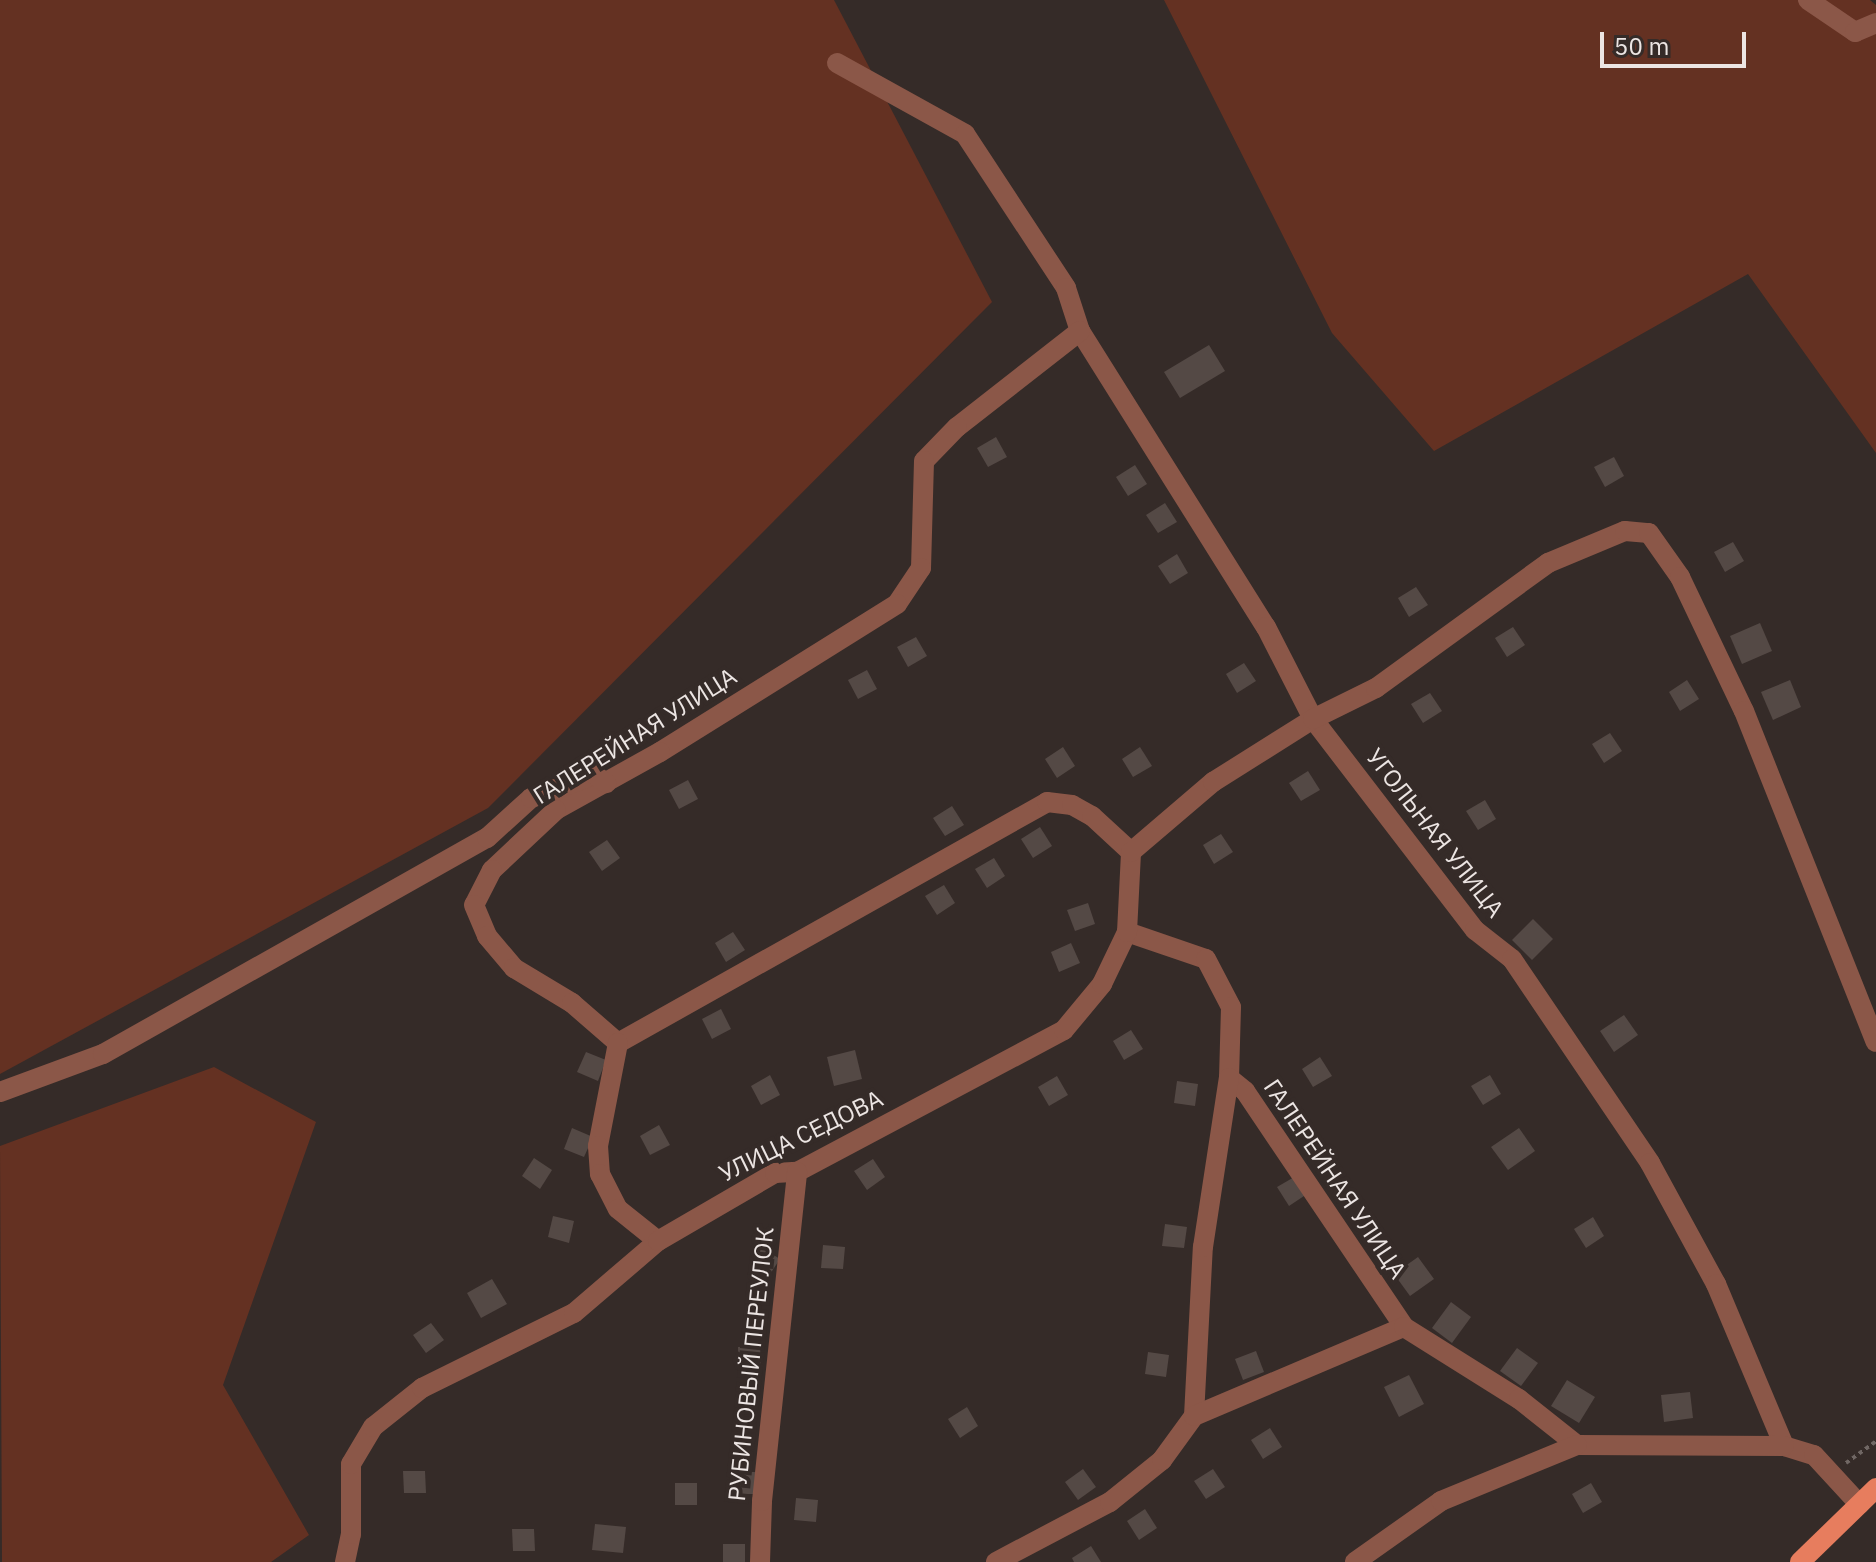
<!DOCTYPE html>
<html>
<head>
<meta charset="utf-8">
<style>
  body { margin:0 }
  #map { position:relative; width:1876px; height:1562px; overflow:hidden; background:#352b28; font-family:"IBM Plex Sans",sans-serif }
  div>[style] { position:absolute }
  [style*='--x'] { left:calc(var(--x)*1px); top:calc(var(--y)*1px); width:calc(var(--w)*1px); rotate:calc(var(--a)*1deg) }
  .green>* { inset:0; background:#643122 }
  .building>* { inset:0; background:#544945 }
  .path>* { height:4px; margin-top:-2px; transform-origin:0; background:repeating-linear-gradient(90deg,#706764 0 4px,transparent 0 8px) }
  .minor>* { height:20px; margin:-10px; padding:0 10px; transform-origin:10px; border-radius:10px; background:#8b5748 }
  .major>* { height:20px; margin:-10px; padding:0 10px; transform-origin:10px; border-radius:10px; background:#e77d5e }
  span { translate:-50% -50%; white-space:nowrap; text-align:center; line-height:1.15; -webkit-text-stroke:8px #352b28; paint-order:stroke }
  .street-label { font-size:24px; color:#ece5e3 }
  .scale { position:absolute; left:1600px; top:32px; width:146px; height:36px; box-sizing:border-box; border:4px solid #ece5e3; border-top:0; padding-left:10px; font-size:24px; line-height:28px; white-space:nowrap; color:#ece5e3; -webkit-text-stroke:6px #352b28; paint-order:stroke }
</style>
</head>
<body>
<div id="map">
  <div class="green">
    <div style="clip-path:polygon(0 0,834px 0,992px 302px,488px 808px,0 1074px)"></div>
    <div style="clip-path:polygon(1164px 0,1870px 0,1876px 5px,1876px 453px,1748px 274px,1434px 451px,1332px 333px)"></div>
    <div style="clip-path:polygon(214px 1067px,316px 1122px,223px 1385px,309px 1535px,271px 1562px,2px 1562px,0 1146px)"></div>
  </div>
  <div class="building">
    <div style="clip-path:polygon(1209px 345px,1225px 371px,1180px 398px,1164px 372px)"></div>
    <div style="clip-path:polygon(996px 437px,1007px 457px,988px 467px,977px 448px)"></div>
    <div style="clip-path:polygon(1614px 457px,1624px 476px,1605px 487px,1594px 467px)"></div>
    <div style="clip-path:polygon(1135px 465px,1147px 484px,1128px 496px,1116px 477px)"></div>
    <div style="clip-path:polygon(1165px 503px,1177px 522px,1158px 533px,1146px 515px)"></div>
    <div style="clip-path:polygon(1733px 542px,1744px 561px,1725px 572px,1714px 552px)"></div>
    <div style="clip-path:polygon(1177px 554px,1188px 573px,1170px 584px,1158px 566px)"></div>
    <div style="clip-path:polygon(1416px 587px,1428px 605px,1409px 617px,1398px 598px)"></div>
    <div style="clip-path:polygon(1760px 623px,1772px 651px,1742px 664px,1730px 636px)"></div>
    <div style="clip-path:polygon(1513px 627px,1525px 645px,1507px 657px,1495px 638px)"></div>
    <div style="clip-path:polygon(916px 637px,927px 656px,908px 667px,897px 647px)"></div>
    <div style="clip-path:polygon(1244px 663px,1256px 681px,1237px 693px,1226px 674px)"></div>
    <div style="clip-path:polygon(867px 670px,877px 689px,858px 699px,848px 680px)"></div>
    <div style="clip-path:polygon(1687px 680px,1699px 699px,1680px 711px,1669px 692px)"></div>
    <div style="clip-path:polygon(1790px 680px,1801px 707px,1773px 720px,1761px 692px)"></div>
    <div style="clip-path:polygon(1430px 693px,1442px 711px,1423px 723px,1411px 704px)"></div>
    <div style="clip-path:polygon(1610px 733px,1622px 751px,1604px 763px,1592px 744px)"></div>
    <div style="clip-path:polygon(1063px 747px,1075px 766px,1057px 778px,1045px 759px)"></div>
    <div style="clip-path:polygon(1140px 747px,1152px 766px,1133px 777px,1122px 759px)"></div>
    <div style="clip-path:polygon(1308px 771px,1320px 790px,1301px 801px,1289px 783px)"></div>
    <div style="clip-path:polygon(688px 780px,698px 799px,679px 809px,669px 790px)"></div>
    <div style="clip-path:polygon(1485px 800px,1496px 819px,1478px 830px,1466px 811px)"></div>
    <div style="clip-path:polygon(952px 806px,964px 825px,945px 836px,933px 818px)"></div>
    <div style="clip-path:polygon(1040px 827px,1052px 846px,1033px 858px,1021px 839px)"></div>
    <div style="clip-path:polygon(1221px 834px,1233px 852px,1214px 864px,1203px 845px)"></div>
    <div style="clip-path:polygon(607px 840px,620px 858px,602px 871px,589px 852px)"></div>
    <div style="clip-path:polygon(994px 858px,1005px 876px,987px 888px,975px 869px)"></div>
    <div style="clip-path:polygon(944px 885px,955px 903px,937px 915px,925px 896px)"></div>
    <div style="clip-path:polygon(1088px 903px,1095px 924px,1075px 931px,1067px 910px)"></div>
    <div style="clip-path:polygon(1533px 919px,1553px 939px,1532px 960px,1512px 940px)"></div>
    <div style="clip-path:polygon(733px 932px,745px 950px,726px 962px,715px 943px)"></div>
    <div style="clip-path:polygon(1071px 943px,1080px 963px,1059px 972px,1051px 952px)"></div>
    <div style="clip-path:polygon(721px 1009px,731px 1029px,712px 1039px,702px 1019px)"></div>
    <div style="clip-path:polygon(1624px 1015px,1638px 1035px,1614px 1052px,1600px 1031px)"></div>
    <div style="clip-path:polygon(1131px 1030px,1143px 1049px,1124px 1060px,1113px 1041px)"></div>
    <div style="clip-path:polygon(855px 1050px,862px 1079px,834px 1086px,827px 1057px)"></div>
    <div style="clip-path:polygon(586px 1052px,606px 1060px,598px 1081px,577px 1072px)"></div>
    <div style="clip-path:polygon(1320px 1057px,1332px 1076px,1313px 1087px,1302px 1069px)"></div>
    <div style="clip-path:polygon(770px 1075px,780px 1095px,761px 1105px,751px 1086px)"></div>
    <div style="clip-path:polygon(1490px 1075px,1501px 1094px,1483px 1105px,1471px 1086px)"></div>
    <div style="clip-path:polygon(1057px 1076px,1068px 1095px,1049px 1106px,1038px 1087px)"></div>
    <div style="clip-path:polygon(1177px 1081px,1198px 1084px,1195px 1106px,1174px 1103px)"></div>
    <div style="clip-path:polygon(659px 1125px,670px 1145px,650px 1155px,640px 1136px)"></div>
    <div style="clip-path:polygon(572px 1128px,593px 1137px,584px 1157px,564px 1149px)"></div>
    <div style="clip-path:polygon(1519px 1128px,1535px 1151px,1508px 1170px,1491px 1147px)"></div>
    <div style="clip-path:polygon(534px 1158px,552px 1170px,540px 1189px,522px 1176px)"></div>
    <div style="clip-path:polygon(873px 1159px,885px 1177px,867px 1190px,854px 1171px)"></div>
    <div style="clip-path:polygon(1296px 1176px,1307px 1194px,1289px 1206px,1277px 1187px)"></div>
    <div style="clip-path:polygon(553px 1216px,574px 1221px,569px 1243px,548px 1237px)"></div>
    <div style="clip-path:polygon(1593px 1217px,1604px 1236px,1586px 1248px,1574px 1229px)"></div>
    <div style="clip-path:polygon(1165px 1224px,1187px 1227px,1184px 1248px,1162px 1246px)"></div>
    <div style="clip-path:polygon(823px 1245px,845px 1247px,843px 1269px,821px 1268px)"></div>
    <div style="clip-path:polygon(761px 1247px,780px 1259px,768px 1277px,750px 1266px)"></div>
    <div style="clip-path:polygon(1418px 1257px,1434px 1279px,1410px 1296px,1394px 1274px)"></div>
    <div style="clip-path:polygon(492px 1279px,507px 1304px,481px 1318px,467px 1293px)"></div>
    <div style="clip-path:polygon(1451px 1302px,1471px 1317px,1452px 1343px,1432px 1328px)"></div>
    <div style="clip-path:polygon(431px 1323px,444px 1340px,426px 1353px,413px 1335px)"></div>
    <div style="clip-path:polygon(760px 1346px,761px 1368px,739px 1369px,738px 1347px)"></div>
    <div style="clip-path:polygon(1517px 1348px,1538px 1363px,1521px 1386px,1500px 1371px)"></div>
    <div style="clip-path:polygon(1256px 1351px,1264px 1372px,1243px 1380px,1235px 1359px)"></div>
    <div style="clip-path:polygon(1148px 1352px,1169px 1355px,1166px 1377px,1145px 1374px)"></div>
    <div style="clip-path:polygon(1409px 1375px,1424px 1404px,1399px 1417px,1384px 1387px)"></div>
    <div style="clip-path:polygon(1567px 1380px,1595px 1397px,1579px 1423px,1551px 1406px)"></div>
    <div style="clip-path:polygon(1690px 1392px,1693px 1418px,1664px 1422px,1661px 1395px)"></div>
    <div style="clip-path:polygon(967px 1407px,978px 1426px,960px 1438px,948px 1419px)"></div>
    <div style="clip-path:polygon(1270px 1428px,1282px 1447px,1263px 1459px,1251px 1440px)"></div>
    <div style="clip-path:polygon(1083px 1469px,1096px 1487px,1078px 1500px,1065px 1482px)"></div>
    <div style="clip-path:polygon(1213px 1469px,1225px 1487px,1206px 1499px,1194px 1481px)"></div>
    <div style="clip-path:polygon(403px 1471px,425px 1471px,426px 1493px,404px 1493px)"></div>
    <div style="clip-path:polygon(733px 1472px,755px 1472px,755px 1494px,733px 1494px)"></div>
    <div style="clip-path:polygon(675px 1483px,697px 1483px,697px 1505px,675px 1505px)"></div>
    <div style="clip-path:polygon(1591px 1483px,1602px 1502px,1583px 1513px,1572px 1494px)"></div>
    <div style="clip-path:polygon(796px 1498px,818px 1500px,816px 1522px,794px 1520px)"></div>
    <div style="clip-path:polygon(1145px 1509px,1157px 1528px,1139px 1540px,1127px 1521px)"></div>
    <div style="clip-path:polygon(595px 1524px,626px 1527px,623px 1553px,592px 1550px)"></div>
    <div style="clip-path:polygon(512px 1529px,534px 1529px,535px 1551px,513px 1551px)"></div>
    <div style="clip-path:polygon(723px 1544px,745px 1544px,745px 1562px,723px 1562px)"></div>
    <div style="clip-path:polygon(1091px 1546px,1101px 1562px,1074px 1562px,1072px 1558px)"></div>
  </div>
  <div class="path">
    <div style="--x:1846;--y:1463;--w:37;--a:-36"></div>
  </div>
  <div class="minor">
    <div style="--x:1808;--y:0;--w:57;--a:34.2"></div>
    <div style="--x:1855;--y:32;--w:23;--a:-23"></div>
    <div style="--x:837;--y:63;--w:146;--a:29"></div>
    <div style="--x:965;--y:134;--w:184;--a:56.7"></div>
    <div style="--x:1066;--y:288;--w:45;--a:72"></div>
    <div style="--x:1080;--y:331;--w:350;--a:57.9"></div>
    <div style="--x:1266;--y:627;--w:103;--a:62.9"></div>
    <div style="--x:1313;--y:719;--w:266;--a:52.5"></div>
    <div style="--x:1475;--y:930;--w:47;--a:38.1"></div>
    <div style="--x:1512;--y:959;--w:246;--a:55.9"></div>
    <div style="--x:1650;--y:1163;--w:138;--a:61.4"></div>
    <div style="--x:1716;--y:1284;--w:176;--a:67.2"></div>
    <div style="--x:1784;--y:1446;--w:31;--a:17"></div>
    <div style="--x:1814;--y:1455;--w:67;--a:47.4"></div>
    <div style="--x:1080;--y:331;--w:156;--a:142"></div>
    <div style="--x:957;--y:427;--w:47;--a:134.1"></div>
    <div style="--x:924;--y:461;--w:107;--a:91.6"></div>
    <div style="--x:921;--y:568;--w:43;--a:123.7"></div>
    <div style="--x:897;--y:604;--w:279;--a:148"></div>
    <div style="--x:660;--y:752;--w:119;--a:150.9"></div>
    <div style="--x:556;--y:810;--w:88;--a:136.8"></div>
    <div style="--x:492;--y:870;--w:39;--a:117"></div>
    <div style="--x:474;--y:905;--w:34;--a:67"></div>
    <div style="--x:487;--y:936;--w:42;--a:49.8"></div>
    <div style="--x:514;--y:968;--w:68;--a:31.1"></div>
    <div style="--x:572;--y:1003;--w:61;--a:41"></div>
    <div style="--x:618;--y:1043;--w:492;--a:-29.3"></div>
    <div style="--x:1047;--y:802;--w:25;--a:7"></div>
    <div style="--x:1072;--y:805;--w:23;--a:29"></div>
    <div style="--x:1092;--y:816;--w:53;--a:42.7"></div>
    <div style="--x:1127;--y:932;--w:83;--a:18.9"></div>
    <div style="--x:1206;--y:959;--w:54;--a:62.5"></div>
    <div style="--x:1231;--y:1007;--w:71;--a:91.6"></div>
    <div style="--x:1229;--y:1078;--w:21;--a:39"></div>
    <div style="--x:1245;--y:1091;--w:285;--a:56"></div>
    <div style="--x:618;--y:1043;--w:105;--a:101"></div>
    <div style="--x:598;--y:1146;--w:28;--a:86"></div>
    <div style="--x:600;--y:1174;--w:39;--a:63"></div>
    <div style="--x:618;--y:1209;--w:51;--a:38.7"></div>
    <div style="--x:0;--y:1092;--w:110;--a:-20.3"></div>
    <div style="--x:103;--y:1054;--w:441;--a:-29.4"></div>
    <div style="--x:487;--y:838;--w:59;--a:-42.3"></div>
    <div style="--x:531;--y:798;--w:68;--a:-19.8"></div>
    <div style="--x:595;--y:775;--w:14;--a:36"></div>
    <div style="--x:1194;--y:1416;--w:169;--a:-87"></div>
    <div style="--x:1203;--y:1247;--w:171;--a:-81.3"></div>
    <div style="--x:345;--y:1562;--w:29;--a:-78"></div>
    <div style="--x:351;--y:1534;--w:70;--a:-90"></div>
    <div style="--x:351;--y:1464;--w:43;--a:-59.3"></div>
    <div style="--x:373;--y:1427;--w:63;--a:-38.5"></div>
    <div style="--x:422;--y:1388;--w:169;--a:-26.3"></div>
    <div style="--x:574;--y:1313;--w:111;--a:-40.6"></div>
    <div style="--x:658;--y:1241;--w:135;--a:-30.2"></div>
    <div style="--x:775;--y:1173;--w:22;--a:-3"></div>
    <div style="--x:797;--y:1172;--w:302;--a:-28"></div>
    <div style="--x:1064;--y:1030;--w:60;--a:-50.4"></div>
    <div style="--x:1102;--y:984;--w:58;--a:-64.3"></div>
    <div style="--x:1127;--y:932;--w:80;--a:-87.1"></div>
    <div style="--x:1131;--y:852;--w:108;--a:-40.5"></div>
    <div style="--x:1213;--y:782;--w:118;--a:-32.2"></div>
    <div style="--x:1313;--y:719;--w:70;--a:-26.2"></div>
    <div style="--x:1376;--y:688;--w:213;--a:-36"></div>
    <div style="--x:1548;--y:563;--w:83;--a:-22.6"></div>
    <div style="--x:1625;--y:531;--w:24;--a:5"></div>
    <div style="--x:1649;--y:533;--w:54;--a:54.8"></div>
    <div style="--x:1680;--y:577;--w:148;--a:64.5"></div>
    <div style="--x:1744;--y:711;--w:356;--a:68.3"></div>
    <div style="--x:760;--y:1562;--w:61;--a:-88.1"></div>
    <div style="--x:762;--y:1501;--w:331;--a:-83.9"></div>
    <div style="--x:996;--y:1562;--w:129;--a:-27.8"></div>
    <div style="--x:1110;--y:1502;--w:67;--a:-38.9"></div>
    <div style="--x:1162;--y:1460;--w:54;--a:-54"></div>
    <div style="--x:1194;--y:1416;--w:228;--a:-23"></div>
    <div style="--x:1404;--y:1327;--w:136;--a:32.1"></div>
    <div style="--x:1519;--y:1399;--w:74;--a:38.4"></div>
    <div style="--x:1577;--y:1445;--w:207;--a:0.3"></div>
    <div style="--x:1355;--y:1562;--w:105;--a:-35.3"></div>
    <div style="--x:1441;--y:1501;--w:147;--a:-22.4"></div>
  </div>
  <div class="major">
    <div style="--x:1800;--y:1562;--w:106;--a:-44.2"></div>
  </div>
  <div class="street-label">
    <span style="left:635px;top:736px;rotate:-32deg">ГАЛЕРЕЙНАЯ УЛИЦА</span>
    <span style="left:1435px;top:833px;rotate:52deg">УГОЛЬНАЯ УЛИЦА</span>
    <span style="left:801px;top:1136px;rotate:-26deg">УЛИЦА СЕДОВА</span>
    <span style="left:1335px;top:1179px;rotate:56deg">ГАЛЕРЕЙНАЯ УЛИЦА</span>
    <span style="left:751px;top:1364px;rotate:-84deg">РУБИНОВЫЙ ПЕРЕУЛОК</span>
  </div>
  <div class="scale">50 m</div>
</div>
</body>
</html>
